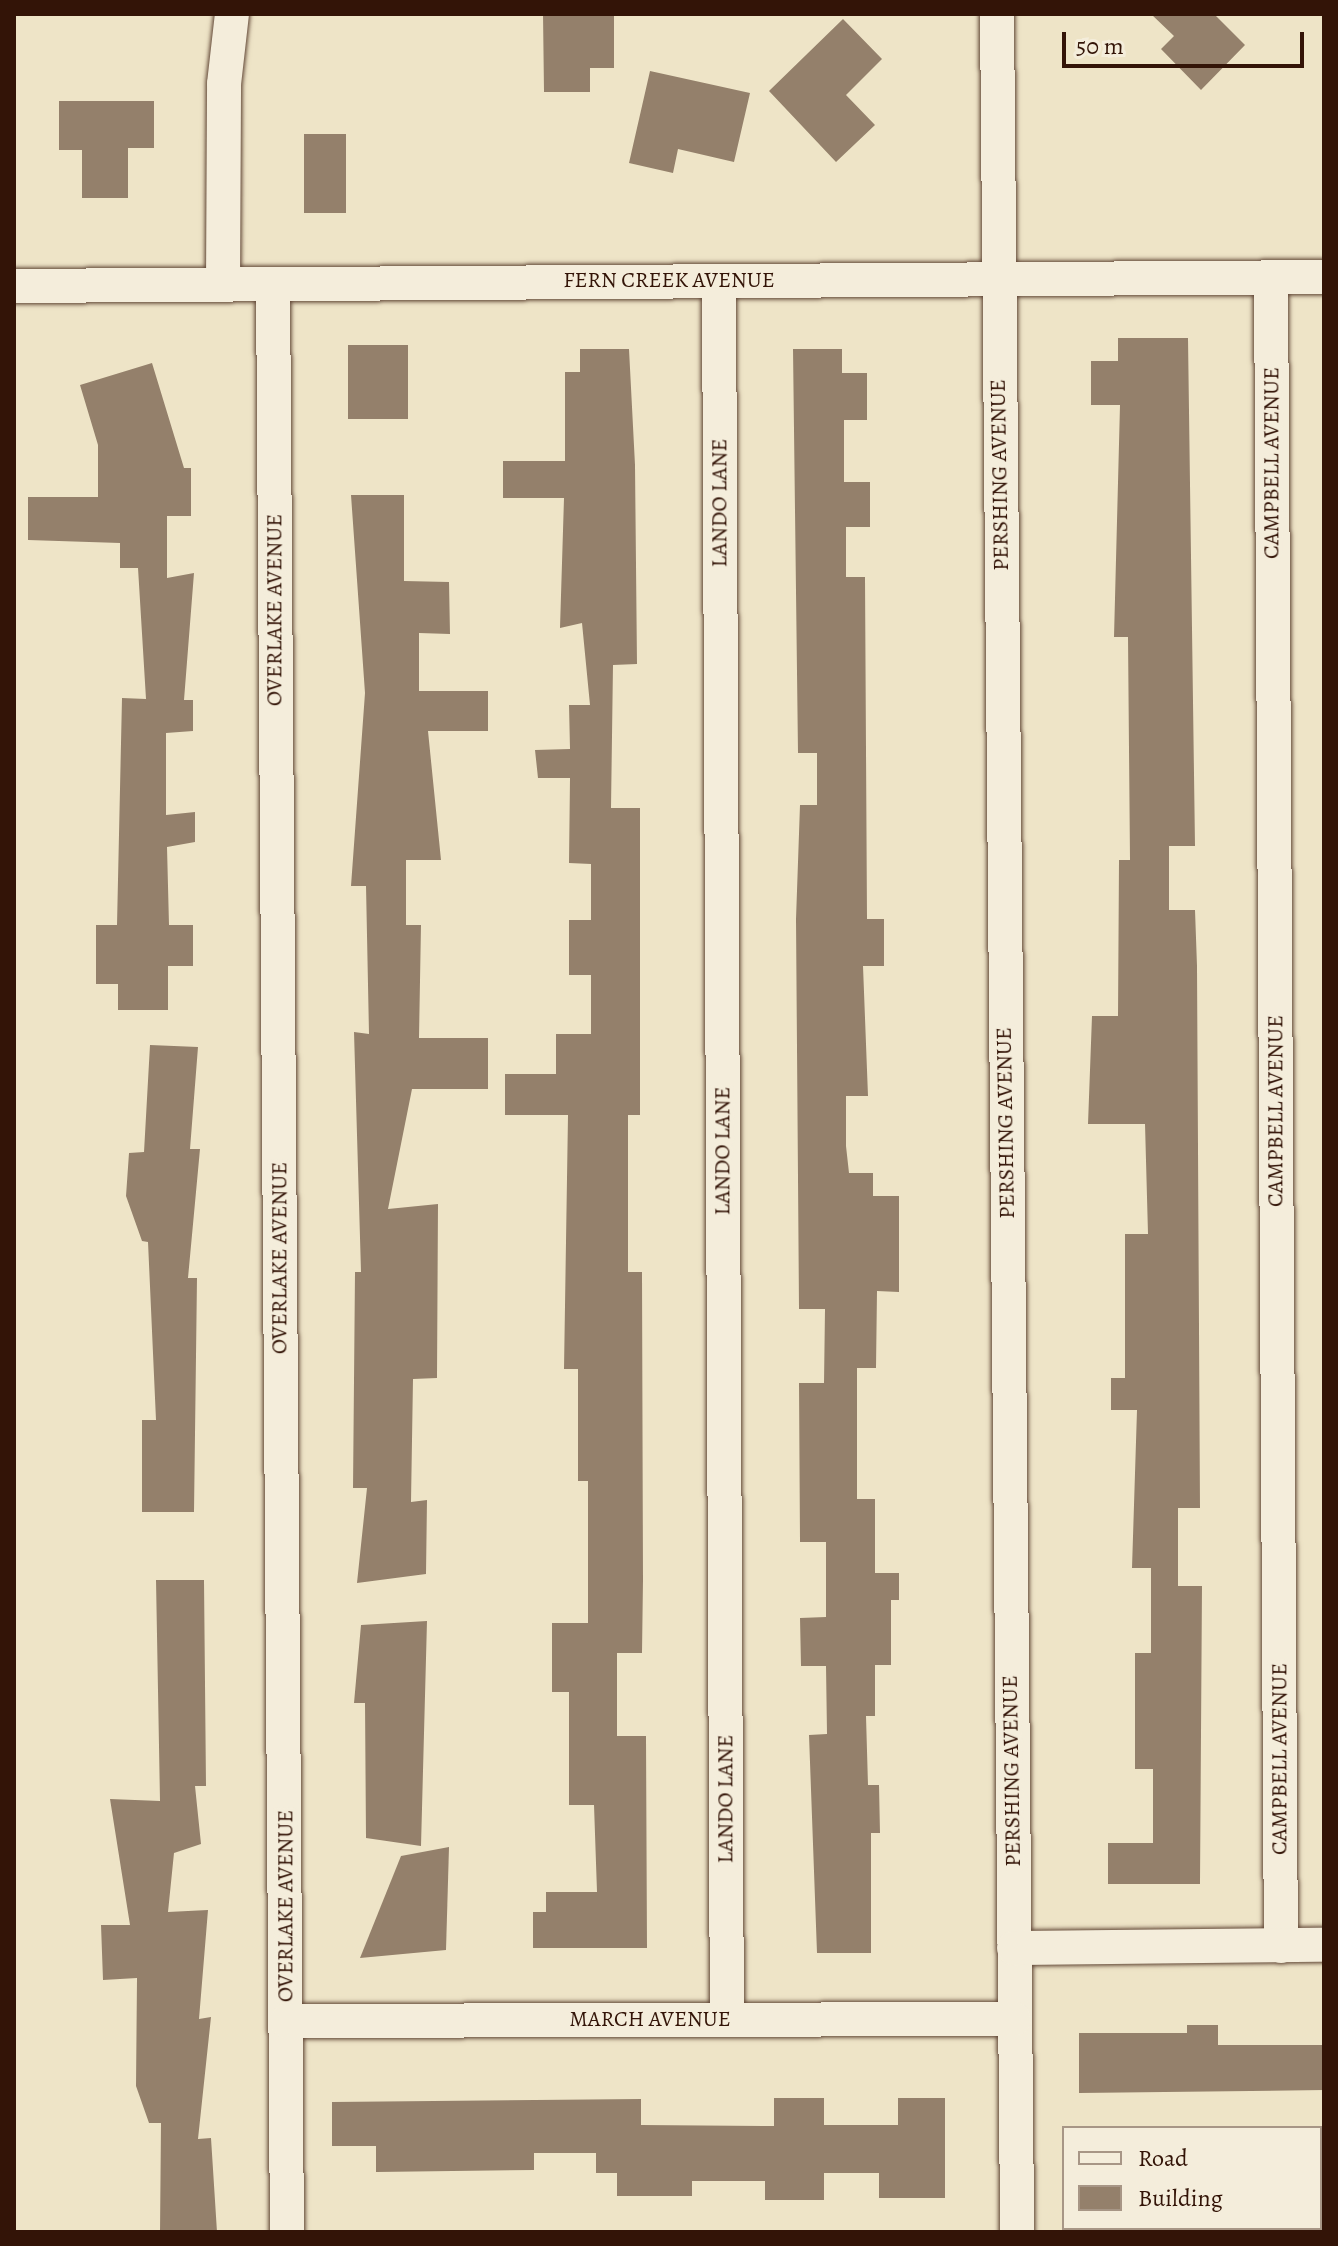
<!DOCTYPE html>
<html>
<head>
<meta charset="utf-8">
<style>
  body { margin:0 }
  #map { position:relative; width:1338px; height:2246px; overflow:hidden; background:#eee4c7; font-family:Alegreya,serif }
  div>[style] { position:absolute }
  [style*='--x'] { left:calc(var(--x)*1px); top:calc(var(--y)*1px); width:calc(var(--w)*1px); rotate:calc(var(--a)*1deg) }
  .building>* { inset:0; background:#94806b }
  .roads { filter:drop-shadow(0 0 2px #624837) drop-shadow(0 0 2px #624837) }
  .minor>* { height:34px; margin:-17px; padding:0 17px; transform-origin:17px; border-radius:17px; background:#f4eddb }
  span { translate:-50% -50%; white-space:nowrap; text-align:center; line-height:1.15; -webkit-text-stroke:8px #f4eddb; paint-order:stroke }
  .street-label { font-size:22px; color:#331407 }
  .frame { position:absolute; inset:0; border:16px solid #331407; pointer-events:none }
  .legend { position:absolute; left:1062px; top:2126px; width:260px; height:104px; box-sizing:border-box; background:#f4eddb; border:2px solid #a79686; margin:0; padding:10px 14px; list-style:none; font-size:24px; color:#331407 }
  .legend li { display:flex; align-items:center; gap:16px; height:40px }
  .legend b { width:40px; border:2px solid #a79686 }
  .scale { position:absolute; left:1062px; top:32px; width:242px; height:36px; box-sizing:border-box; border:4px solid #331407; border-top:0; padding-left:10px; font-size:24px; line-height:28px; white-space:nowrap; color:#331407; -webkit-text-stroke:6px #f4eddb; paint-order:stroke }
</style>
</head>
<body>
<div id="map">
  <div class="building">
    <div style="clip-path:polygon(543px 14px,614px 14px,614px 68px,590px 68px,590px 92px,544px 92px)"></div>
    <div style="clip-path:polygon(1151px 14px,1214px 14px,1245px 45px,1201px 90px,1161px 49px,1174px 36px)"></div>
    <div style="clip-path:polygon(843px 19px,882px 59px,846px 95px,875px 125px,836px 162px,769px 91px)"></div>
    <div style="clip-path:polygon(650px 71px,750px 93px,734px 162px,678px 149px,673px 173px,629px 163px)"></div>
    <div style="clip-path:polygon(59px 101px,154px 101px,154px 148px,128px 148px,128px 198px,82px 198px,82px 150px,59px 150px)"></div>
    <div style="clip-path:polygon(304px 134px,346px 134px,346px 213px,304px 213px)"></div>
    <div style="clip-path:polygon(1118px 338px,1188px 338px,1195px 846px,1169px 846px,1169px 910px,1195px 910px,1197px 966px,1200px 1508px,1178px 1508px,1178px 1586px,1202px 1586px,1200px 1884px,1108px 1884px,1108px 1843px,1153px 1843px,1153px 1769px,1135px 1769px,1135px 1653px,1151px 1653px,1151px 1568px,1132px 1568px,1137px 1410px,1111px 1410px,1111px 1378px,1125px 1378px,1125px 1234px,1148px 1234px,1145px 1124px,1088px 1124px,1092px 1016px,1118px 1016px,1119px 860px,1130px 860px,1128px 637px,1114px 637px,1120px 405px,1091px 405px,1091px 361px,1118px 361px)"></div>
    <div style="clip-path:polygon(348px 345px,408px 345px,408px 419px,348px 419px)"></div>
    <div style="clip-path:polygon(580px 349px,629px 349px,635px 465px,637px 664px,613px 665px,611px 808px,640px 808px,640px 1115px,628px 1115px,628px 1272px,642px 1272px,643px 1580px,642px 1653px,617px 1653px,617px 1736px,646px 1736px,647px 1948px,533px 1948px,533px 1912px,546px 1912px,546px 1892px,597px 1892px,594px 1805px,569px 1805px,569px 1692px,552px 1692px,552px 1623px,588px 1623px,588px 1481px,578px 1481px,578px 1369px,564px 1369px,568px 1115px,505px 1115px,505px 1074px,556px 1074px,556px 1034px,591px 1034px,591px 975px,569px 975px,569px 920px,591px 920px,591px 864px,569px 863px,570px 778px,538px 778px,535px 750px,570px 749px,569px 705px,590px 705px,582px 623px,560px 628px,564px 498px,503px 498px,503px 461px,565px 461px,565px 372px,580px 372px)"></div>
    <div style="clip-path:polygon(793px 349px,842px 349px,842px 373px,867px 373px,867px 420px,844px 420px,844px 482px,870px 482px,870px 527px,846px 527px,846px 577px,865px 577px,867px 919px,884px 919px,884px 966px,863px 966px,868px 1096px,846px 1096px,846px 1146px,849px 1173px,873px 1173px,873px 1196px,899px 1196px,899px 1292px,877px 1291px,876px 1368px,857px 1368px,857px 1499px,875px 1499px,875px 1573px,899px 1573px,899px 1600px,891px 1600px,891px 1665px,875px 1665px,875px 1716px,866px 1716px,868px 1785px,879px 1785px,880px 1833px,871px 1833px,871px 1953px,817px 1953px,809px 1735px,827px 1734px,826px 1666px,801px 1666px,800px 1618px,826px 1617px,826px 1542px,800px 1542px,799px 1383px,824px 1383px,825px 1309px,799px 1309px,796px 919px,800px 805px,817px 805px,817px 753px,798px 753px)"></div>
    <div style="clip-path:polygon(152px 363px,184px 468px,191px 468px,191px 516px,167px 516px,167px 578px,194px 573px,184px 700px,193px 700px,193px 731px,166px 733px,166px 815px,195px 812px,195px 842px,167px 847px,169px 925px,193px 925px,193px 966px,168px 966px,168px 1010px,118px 1010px,118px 984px,96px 984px,96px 925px,117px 925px,122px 698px,146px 699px,138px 568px,120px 568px,120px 543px,28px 540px,28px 497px,98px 497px,98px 445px,80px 385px)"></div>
    <div style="clip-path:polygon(351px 495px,404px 495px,404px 581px,449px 582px,450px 634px,419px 633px,419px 691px,488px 691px,488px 731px,428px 731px,441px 860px,406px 860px,406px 925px,421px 925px,419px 1038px,488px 1038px,488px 1089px,412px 1089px,388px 1209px,438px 1204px,437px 1378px,413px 1379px,411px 1502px,427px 1500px,426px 1574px,357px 1583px,367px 1488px,353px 1488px,355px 1272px,361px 1272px,354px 1032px,369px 1034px,366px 886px,351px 886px,365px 693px)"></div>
    <div style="clip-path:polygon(150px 1045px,198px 1047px,190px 1149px,200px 1149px,188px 1278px,197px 1278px,194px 1512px,142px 1512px,142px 1420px,156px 1420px,148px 1242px,142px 1241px,126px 1196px,129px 1153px,144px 1152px)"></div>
    <div style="clip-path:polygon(156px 1580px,204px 1580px,206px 1786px,195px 1786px,201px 1844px,174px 1853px,168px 1912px,208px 1910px,199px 2019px,211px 2017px,198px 2139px,211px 2138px,217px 2232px,160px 2232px,161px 2123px,149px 2123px,136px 2086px,137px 1978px,103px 1980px,101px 1925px,130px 1925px,110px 1799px,160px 1801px)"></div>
    <div style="clip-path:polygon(427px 1621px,421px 1846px,366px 1838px,365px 1703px,354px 1703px,361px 1625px)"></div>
    <div style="clip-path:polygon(449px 1847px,446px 1950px,360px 1958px,401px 1856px)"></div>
    <div style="clip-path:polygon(1187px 2025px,1218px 2025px,1218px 2045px,1324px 2045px,1324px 2090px,1079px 2093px,1079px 2033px,1187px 2033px)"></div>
    <div style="clip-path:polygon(774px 2098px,824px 2098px,824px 2125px,898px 2125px,898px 2098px,945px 2098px,945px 2198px,879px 2198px,879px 2173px,824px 2173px,824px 2200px,765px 2200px,765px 2181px,692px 2181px,692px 2196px,617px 2196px,617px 2173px,596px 2173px,596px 2153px,534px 2153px,534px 2170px,376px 2172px,376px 2146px,332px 2146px,332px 2102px,641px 2099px,641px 2125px,774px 2126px)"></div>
  </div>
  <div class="roads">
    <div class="minor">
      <div style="--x:997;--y:14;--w:2218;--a:89.48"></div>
      <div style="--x:1271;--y:277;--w:1669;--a:89.66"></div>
      <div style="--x:719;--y:281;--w:1739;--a:89.74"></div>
      <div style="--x:273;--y:284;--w:1948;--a:89.59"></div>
      <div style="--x:223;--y:285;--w:201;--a:-89.7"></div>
      <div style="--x:224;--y:84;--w:70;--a:-83.5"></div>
      <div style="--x:14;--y:286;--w:1310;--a:-0.39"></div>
      <div style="--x:1014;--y:1948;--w:310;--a:-0.6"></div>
      <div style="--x:287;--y:2021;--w:727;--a:-0.16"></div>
    </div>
  </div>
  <div class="street-label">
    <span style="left:669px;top:281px">FERN CREEK AVENUE</span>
    <span style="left:1272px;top:463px;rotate:-90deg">CAMPBELL AVENUE</span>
    <span style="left:1000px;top:475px;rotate:-91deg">PERSHING AVENUE</span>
    <span style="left:720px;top:503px;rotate:-90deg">LANDO LANE</span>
    <span style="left:275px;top:610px;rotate:-90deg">OVERLAKE AVENUE</span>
    <span style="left:1276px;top:1111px;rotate:-90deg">CAMPBELL AVENUE</span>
    <span style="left:1006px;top:1123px;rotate:-91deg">PERSHING AVENUE</span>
    <span style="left:723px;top:1151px;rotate:-90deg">LANDO LANE</span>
    <span style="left:280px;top:1258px;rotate:-90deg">OVERLAKE AVENUE</span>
    <span style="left:1280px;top:1759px;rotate:-90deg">CAMPBELL AVENUE</span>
    <span style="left:1012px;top:1771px;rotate:-91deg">PERSHING AVENUE</span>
    <span style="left:726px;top:1799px;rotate:-90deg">LANDO LANE</span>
    <span style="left:286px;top:1906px;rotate:-90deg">OVERLAKE AVENUE</span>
    <span style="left:650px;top:2020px">MARCH AVENUE</span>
  </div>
  <div class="frame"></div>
  <ul class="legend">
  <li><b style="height:10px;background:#f4eddb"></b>Road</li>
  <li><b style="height:22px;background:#94806b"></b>Building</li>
  </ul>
  <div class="scale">50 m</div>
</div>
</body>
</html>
